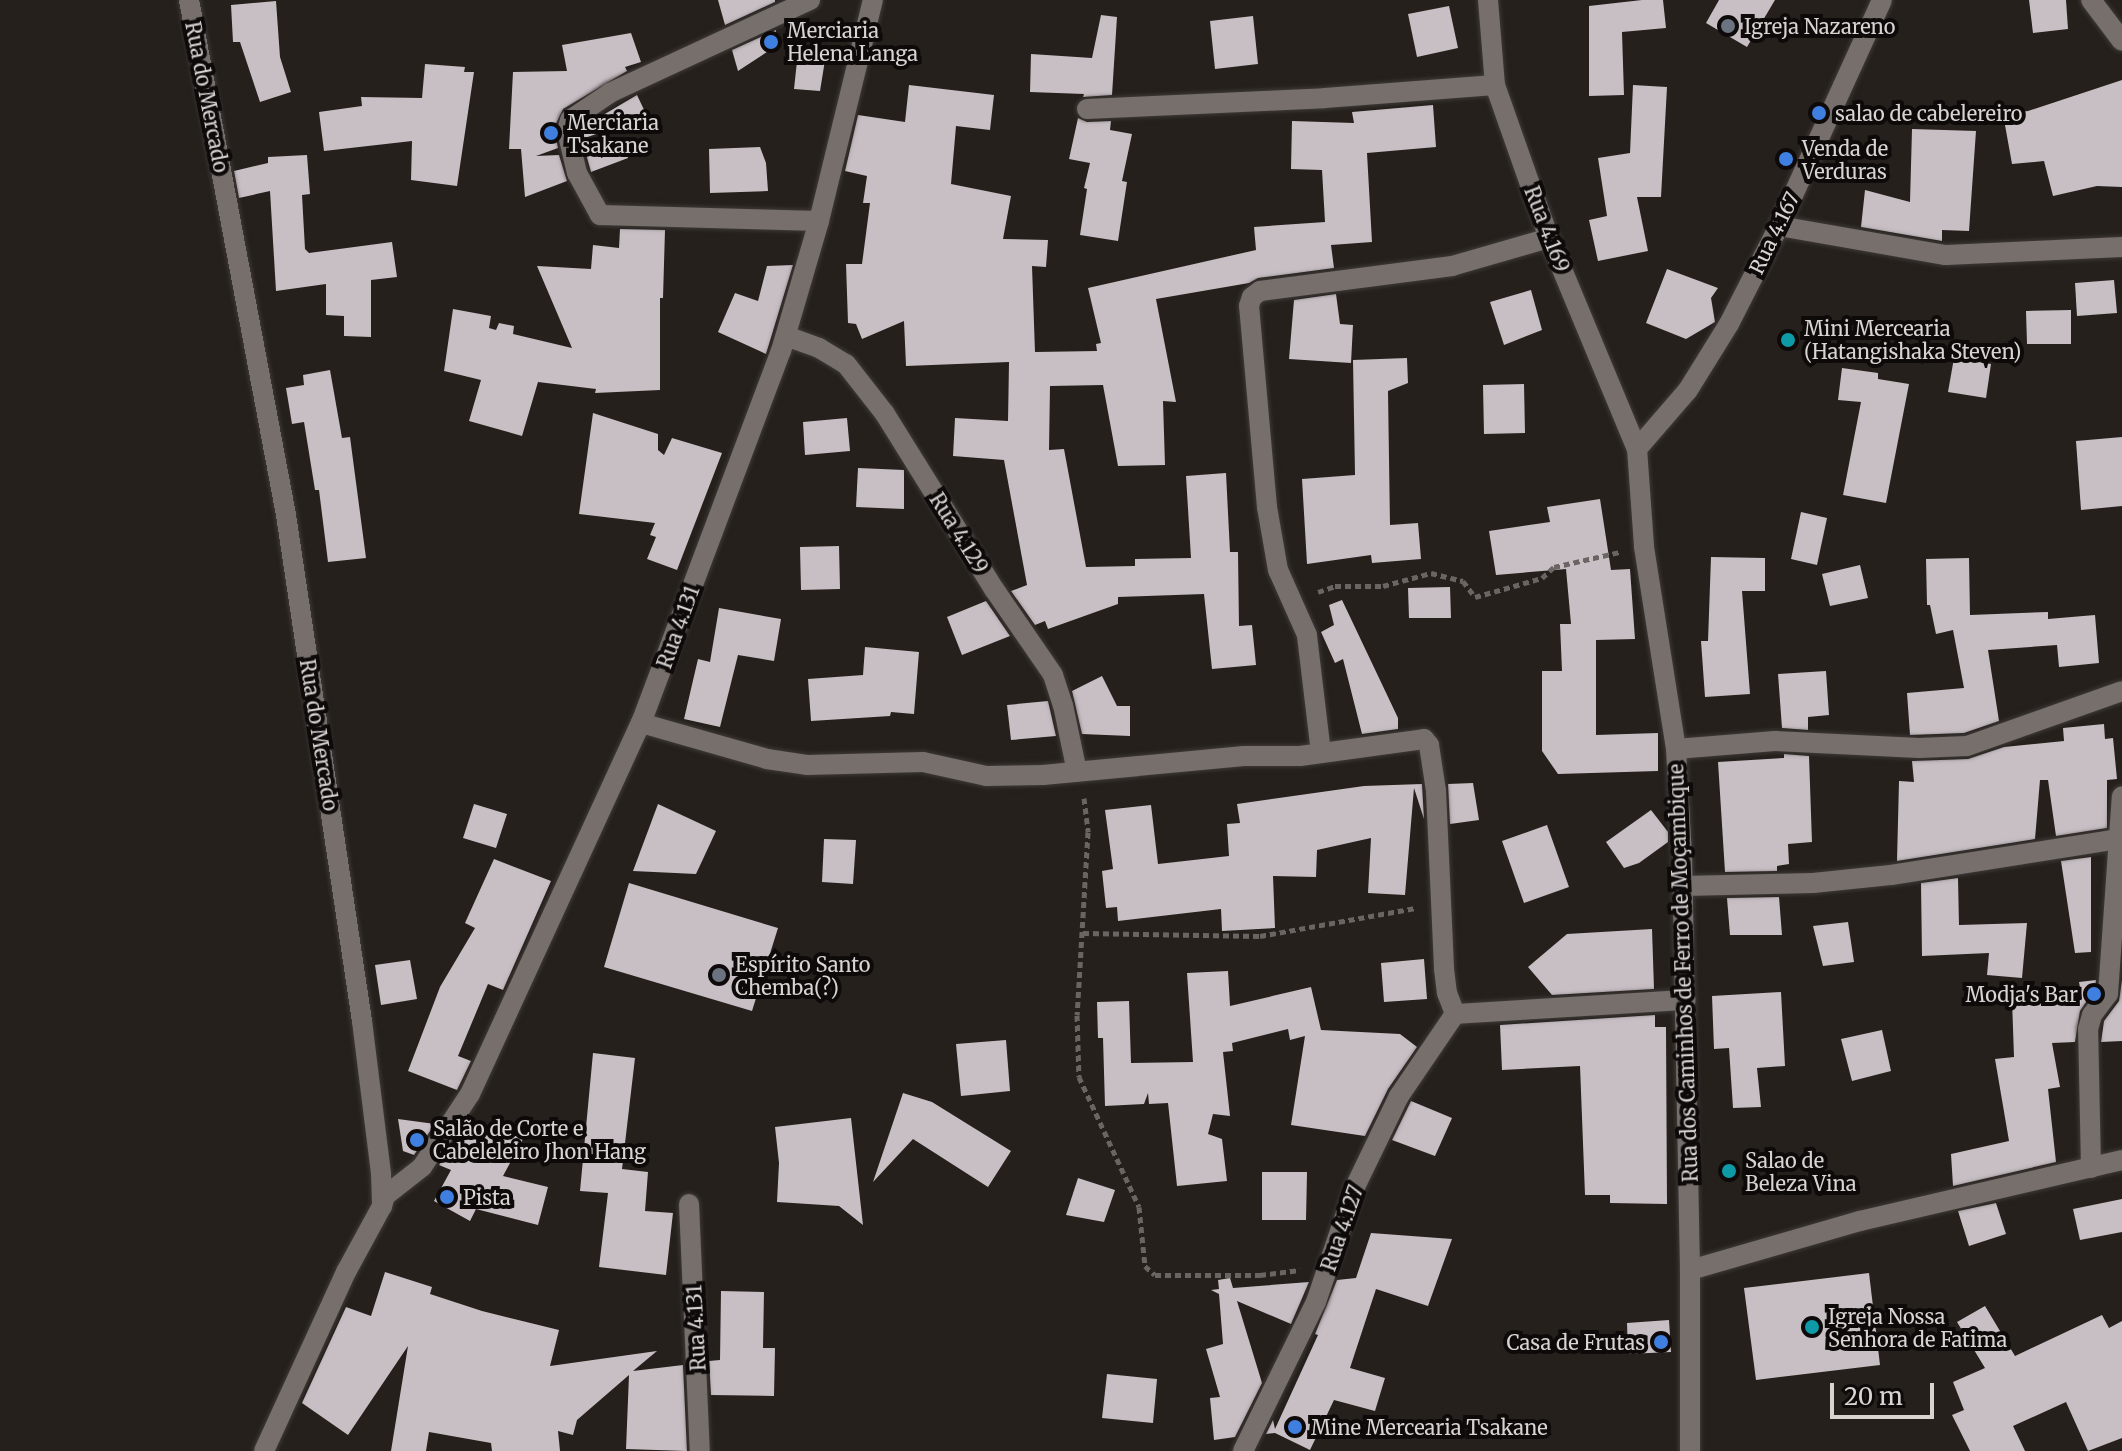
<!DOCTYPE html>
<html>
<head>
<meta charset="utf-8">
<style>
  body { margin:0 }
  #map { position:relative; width:2122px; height:1451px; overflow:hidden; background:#25201c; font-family:Merriweather,serif }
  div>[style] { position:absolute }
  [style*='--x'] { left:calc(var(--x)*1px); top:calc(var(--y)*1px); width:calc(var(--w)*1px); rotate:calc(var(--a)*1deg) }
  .building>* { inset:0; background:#c7bfc4 }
  .path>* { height:5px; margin-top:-2.5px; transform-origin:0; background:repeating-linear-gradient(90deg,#6a6562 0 6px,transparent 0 10px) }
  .roads { filter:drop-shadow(0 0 2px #3e3a38) drop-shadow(0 0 2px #3e3a38) }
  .minor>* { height:20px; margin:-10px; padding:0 10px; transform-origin:10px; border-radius:10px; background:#766f6b }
  .tertiary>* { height:20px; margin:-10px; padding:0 10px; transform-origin:10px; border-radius:10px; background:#766f6b }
  .dots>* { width:22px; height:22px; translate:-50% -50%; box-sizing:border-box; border:4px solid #0d0a09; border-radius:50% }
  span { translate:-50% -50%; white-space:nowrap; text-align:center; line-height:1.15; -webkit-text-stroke:8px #0d0a09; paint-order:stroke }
  .poi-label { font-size:20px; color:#d8d4d2 }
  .left { translate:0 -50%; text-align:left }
  .right { translate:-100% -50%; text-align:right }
  .street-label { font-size:20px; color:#d8d4d2 }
  .scale { position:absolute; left:1830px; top:1383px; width:104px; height:36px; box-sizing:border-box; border:4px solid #d8d4d2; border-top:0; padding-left:10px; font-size:24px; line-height:28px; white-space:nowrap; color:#d8d4d2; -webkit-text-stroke:6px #0d0a09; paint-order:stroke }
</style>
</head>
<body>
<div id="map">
  <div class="building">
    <div style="clip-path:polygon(718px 0,775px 0,775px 2px,725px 25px)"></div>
    <div style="clip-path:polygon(1642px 0,1663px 0,1666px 28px,1622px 32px,1624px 95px,1589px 96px,1589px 6px)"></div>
    <div style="clip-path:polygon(1719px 0,1775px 0,1747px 47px,1706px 23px)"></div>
    <div style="clip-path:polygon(2029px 0,2066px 0,2068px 29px,2033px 33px)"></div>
    <div style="clip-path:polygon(276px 1px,280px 57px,291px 92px,260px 102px,240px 42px,233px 42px,231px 5px)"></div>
    <div style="clip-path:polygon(1449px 6px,1458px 48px,1417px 57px,1408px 14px)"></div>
    <div style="clip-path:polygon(1101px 15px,1117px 17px,1112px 95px,1083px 97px,1084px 94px,1030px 92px,1031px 54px,1092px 58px)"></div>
    <div style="clip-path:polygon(1253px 16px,1258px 64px,1215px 69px,1210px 21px)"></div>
    <div style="clip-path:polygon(776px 30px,776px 46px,738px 71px,732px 50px)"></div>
    <div style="clip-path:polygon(631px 33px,641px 62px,625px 67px,627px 71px,563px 109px,554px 128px,558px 148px,536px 156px,559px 155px,567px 181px,525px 197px,521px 149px,509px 149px,513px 72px,567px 71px,562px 45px)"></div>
    <div style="clip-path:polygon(798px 52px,826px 54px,820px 91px,794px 89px)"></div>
    <div style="clip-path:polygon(425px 64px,465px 67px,464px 72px,474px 72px,457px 186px,411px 180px,412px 141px,324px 151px,319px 112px,362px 106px,361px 97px,422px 98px)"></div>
    <div style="clip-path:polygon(2122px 80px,2122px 187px,2097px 186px,2053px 196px,2044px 161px,2012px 164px,2003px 114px,2028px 111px)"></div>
    <div style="clip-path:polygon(909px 85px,994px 95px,990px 130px,956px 126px,951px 184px,1011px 196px,1003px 239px,1048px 240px,1046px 267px,1032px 266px,1035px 352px,1097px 351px,1096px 344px,1101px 343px,1088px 288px,1256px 250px,1254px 227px,1325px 222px,1322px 170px,1291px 169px,1292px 121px,1354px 123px,1352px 112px,1433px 105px,1436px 147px,1367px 153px,1372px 242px,1331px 245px,1334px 268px,1258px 278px,1249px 283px,1156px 299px,1176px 402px,1163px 401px,1165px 465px,1118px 466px,1103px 385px,1050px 386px,1049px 450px,1064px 449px,1086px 567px,1135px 566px,1135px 559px,1191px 558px,1186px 476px,1226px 473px,1230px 552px,1238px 552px,1239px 626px,1252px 625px,1256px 665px,1212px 669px,1204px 594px,1118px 597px,1118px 604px,1048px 629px,1045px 621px,1035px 625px,1011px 591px,1027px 585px,1004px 460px,953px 456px,955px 418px,1008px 421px,1009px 362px,906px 366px,904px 321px,862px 339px,856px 324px,848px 323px,846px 264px,862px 264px,870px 203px,863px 203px,867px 176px,845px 171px,858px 115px,905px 122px)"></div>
    <div style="clip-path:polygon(1633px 85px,1667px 87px,1661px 197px,1637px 197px,1648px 251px,1598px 261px,1589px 220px,1607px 216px,1598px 158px,1630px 153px)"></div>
    <div style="clip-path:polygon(637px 95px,647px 116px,582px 139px,581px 128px)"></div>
    <div style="clip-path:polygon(1078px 118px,1087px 122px,1111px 121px,1110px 130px,1132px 134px,1122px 181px,1127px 182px,1118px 241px,1080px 235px,1087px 189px,1084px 188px,1090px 163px,1069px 159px)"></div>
    <div style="clip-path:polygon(1912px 129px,1976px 131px,1969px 231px,1942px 230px,1942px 241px,1861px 227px,1865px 190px,1910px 202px)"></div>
    <div style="clip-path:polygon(760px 147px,766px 163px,768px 191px,710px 193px,709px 149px)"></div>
    <div style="clip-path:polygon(627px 153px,628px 158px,591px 172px,586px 154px)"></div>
    <div style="clip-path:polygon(307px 155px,310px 194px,302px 195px,305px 249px,309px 253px,392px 242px,397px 277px,371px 280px,371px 337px,344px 336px,344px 316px,326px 315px,326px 284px,276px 291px,270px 191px,239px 198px,234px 171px,268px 163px,268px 157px)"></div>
    <div style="clip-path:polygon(620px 229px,665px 230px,663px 298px,660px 298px,660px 390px,595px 393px,596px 389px,538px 382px,522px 436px,469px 421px,481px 380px,444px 371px,453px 309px,491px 316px,489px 328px,496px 330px,499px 323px,514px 326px,513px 334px,572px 348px,537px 266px,591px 269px,593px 245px,619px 248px)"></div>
    <div style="clip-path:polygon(793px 265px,766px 354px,718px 332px,735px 293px,758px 301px,767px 266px)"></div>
    <div style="clip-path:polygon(1667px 269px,1718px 288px,1711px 298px,1715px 322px,1686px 339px,1646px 323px)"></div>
    <div style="clip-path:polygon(2114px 280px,2117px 313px,2077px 316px,2075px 283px)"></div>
    <div style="clip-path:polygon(1531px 290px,1542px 330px,1504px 345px,1490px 302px)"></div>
    <div style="clip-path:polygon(1336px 294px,1340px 324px,1353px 325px,1351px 363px,1289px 359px,1294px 300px)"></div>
    <div style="clip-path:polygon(2071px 310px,2071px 344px,2027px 344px,2026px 311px)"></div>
    <div style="clip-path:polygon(1407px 358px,1408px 383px,1388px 391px,1390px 525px,1418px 523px,1421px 559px,1372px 563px,1371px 555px,1307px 564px,1302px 479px,1355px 475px,1353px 360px)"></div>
    <div style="clip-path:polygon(1954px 358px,1991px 364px,1986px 398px,1948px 392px)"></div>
    <div style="clip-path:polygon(1842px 368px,1878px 373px,1878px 379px,1909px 384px,1886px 503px,1843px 495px,1861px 402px,1838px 400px)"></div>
    <div style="clip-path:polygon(330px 370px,342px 438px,350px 437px,366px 558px,328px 562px,319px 490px,315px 490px,304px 422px,292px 424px,286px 388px,304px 385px,303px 375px)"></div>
    <div style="clip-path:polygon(1524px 384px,1525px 433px,1484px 434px,1483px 385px)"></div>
    <div style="clip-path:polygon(593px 413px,658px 434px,658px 450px,664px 455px,672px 438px,722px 453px,677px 570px,647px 559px,656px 537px,650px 535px,655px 523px,579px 514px)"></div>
    <div style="clip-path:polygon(847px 418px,850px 451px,805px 455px,803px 422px)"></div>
    <div style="clip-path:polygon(2122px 437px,2122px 506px,2081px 510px,2076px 441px)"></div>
    <div style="clip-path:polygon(858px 468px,904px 470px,904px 509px,856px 507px)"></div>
    <div style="clip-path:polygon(1600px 499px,1611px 570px,1630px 569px,1635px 639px,1596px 640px,1596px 735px,1658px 733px,1658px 771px,1558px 774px,1542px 751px,1542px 671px,1562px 671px,1560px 624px,1571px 624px,1566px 569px,1496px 575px,1489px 531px,1550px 522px,1547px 507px)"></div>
    <div style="clip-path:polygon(1801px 512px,1827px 518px,1817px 565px,1791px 559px)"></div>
    <div style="clip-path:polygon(839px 546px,840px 589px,801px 590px,800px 547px)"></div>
    <div style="clip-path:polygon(1711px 557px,1765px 558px,1765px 591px,1742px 591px,1750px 694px,1705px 697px,1701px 641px,1708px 641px)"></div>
    <div style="clip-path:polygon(1969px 558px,1970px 615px,2048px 612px,2048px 619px,2095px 615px,2099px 663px,2059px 667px,2057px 645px,1988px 650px,1999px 721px,1964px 733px,1910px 735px,1907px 693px,1964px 688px,1953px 630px,1936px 634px,1930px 605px,1927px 605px,1926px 559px)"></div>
    <div style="clip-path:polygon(1860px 565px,1868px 598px,1830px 606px,1822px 574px)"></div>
    <div style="clip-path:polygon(1450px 587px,1451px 618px,1409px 618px,1408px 588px)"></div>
    <div style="clip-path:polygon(1342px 600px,1398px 718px,1398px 729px,1362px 734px,1343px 659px,1335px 663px,1321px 632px,1334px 625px,1329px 605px)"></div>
    <div style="clip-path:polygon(986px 601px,1010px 636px,962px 655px,947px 617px)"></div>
    <div style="clip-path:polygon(719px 608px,781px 619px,774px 661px,738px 655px,720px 727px,684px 719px,698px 659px,710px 662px)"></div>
    <div style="clip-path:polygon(865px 647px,919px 652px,914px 714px,891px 712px,890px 716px,811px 721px,808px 679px,863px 675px)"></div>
    <div style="clip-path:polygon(1826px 671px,1829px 715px,1808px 717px,1808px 730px,1782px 728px,1778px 674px)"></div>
    <div style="clip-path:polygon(1102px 676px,1117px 706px,1130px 706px,1130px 736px,1082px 734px,1072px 691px)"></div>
    <div style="clip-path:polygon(1048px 701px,1056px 736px,1011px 740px,1007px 705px)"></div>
    <div style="clip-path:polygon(2104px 724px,2105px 739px,2113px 738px,2117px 779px,2107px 780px,2107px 828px,2056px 836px,2048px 780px,2040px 780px,2035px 839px,1897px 861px,1899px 781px,1914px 782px,1912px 761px,1968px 759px,2004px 747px,2064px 741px,2063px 728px)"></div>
    <div style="clip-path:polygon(1784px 754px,1809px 756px,1812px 842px,1788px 844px,1789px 864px,1777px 866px,1777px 871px,1725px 872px,1718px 762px,1784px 758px)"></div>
    <div style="clip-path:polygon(1473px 783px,1479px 820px,1450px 824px,1448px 784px)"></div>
    <div style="clip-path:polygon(1422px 784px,1424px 819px,1414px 788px,1405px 895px,1368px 893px,1371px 838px,1317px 850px,1316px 877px,1273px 876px,1275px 928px,1222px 931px,1221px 909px,1118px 921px,1117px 907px,1106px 908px,1102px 871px,1113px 869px,1105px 810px,1151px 805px,1158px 864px,1229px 856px,1227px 824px,1240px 823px,1237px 804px,1364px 786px)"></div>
    <div style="clip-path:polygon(474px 804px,507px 814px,496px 848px,463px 838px)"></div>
    <div style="clip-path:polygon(658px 804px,716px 831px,696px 874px,633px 871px)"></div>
    <div style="clip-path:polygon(1651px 810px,1668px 832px,1668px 842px,1639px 863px,1624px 868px,1606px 842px)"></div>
    <div style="clip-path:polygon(1547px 825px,1569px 887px,1524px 903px,1502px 841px)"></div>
    <div style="clip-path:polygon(824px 839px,856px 840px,853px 884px,822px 882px)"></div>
    <div style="clip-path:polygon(2091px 857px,2091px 952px,2075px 953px,2061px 861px)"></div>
    <div style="clip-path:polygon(494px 859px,551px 881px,503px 990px,488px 984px,458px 1056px,471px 1061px,457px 1090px,408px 1071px,440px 987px,475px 928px,465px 923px)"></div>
    <div style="clip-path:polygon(1958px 878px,1959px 925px,2027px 923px,2022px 978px,1987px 975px,1989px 953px,1922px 956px,1921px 883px)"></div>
    <div style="clip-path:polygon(629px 883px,778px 928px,752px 1011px,604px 967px)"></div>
    <div style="clip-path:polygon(1779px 897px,1782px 935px,1730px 935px,1727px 898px)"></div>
    <div style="clip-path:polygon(1848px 922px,1854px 962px,1823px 966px,1813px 926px)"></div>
    <div style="clip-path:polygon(1652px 929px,1654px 989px,1552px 995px,1528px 967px,1567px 934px)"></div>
    <div style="clip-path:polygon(1424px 959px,1427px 999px,1384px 1002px,1381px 963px)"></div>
    <div style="clip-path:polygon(410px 960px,417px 999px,381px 1005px,375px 965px)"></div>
    <div style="clip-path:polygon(1228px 971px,1230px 1006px,1311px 987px,1321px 1030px,1400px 1034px,1417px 1047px,1388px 1089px,1365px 1136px,1291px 1125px,1305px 1036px,1290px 1040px,1288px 1029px,1232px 1043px,1233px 1051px,1223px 1052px,1230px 1116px,1213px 1114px,1208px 1134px,1222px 1139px,1227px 1181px,1177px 1186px,1168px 1103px,1149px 1104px,1148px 1093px,1144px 1104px,1105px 1106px,1103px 1038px,1098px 1038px,1097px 1002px,1129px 1001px,1131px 1063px,1193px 1062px,1187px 973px)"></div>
    <div style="clip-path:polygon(2096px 980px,2095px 989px,2080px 1011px,2075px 1042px,2052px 1043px,2060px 1087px,2048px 1089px,2056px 1162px,1953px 1186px,1951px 1154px,2009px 1141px,1995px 1059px,2014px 1057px,2012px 1000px,2082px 999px,2079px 982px)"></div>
    <div style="clip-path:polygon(2122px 980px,2122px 1041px,2101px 1042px,2104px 1021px,2119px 1001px)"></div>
    <div style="clip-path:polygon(1781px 992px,1785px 1066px,1757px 1068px,1761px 1107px,1733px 1108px,1729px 1048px,1714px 1049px,1712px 996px)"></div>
    <div style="clip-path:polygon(1655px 1015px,1655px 1027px,1666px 1027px,1667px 1204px,1610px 1203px,1610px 1195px,1585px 1195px,1580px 1066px,1502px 1070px,1500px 1025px)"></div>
    <div style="clip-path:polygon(1882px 1030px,1891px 1071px,1852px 1081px,1841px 1039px)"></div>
    <div style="clip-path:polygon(1006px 1040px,1010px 1091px,961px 1096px,956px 1044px)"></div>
    <div style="clip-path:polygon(593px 1053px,635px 1058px,622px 1169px,648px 1172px,645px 1211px,673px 1213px,666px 1275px,599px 1267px,608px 1193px,580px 1191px)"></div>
    <div style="clip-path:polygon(903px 1093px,932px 1102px,1011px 1151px,988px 1187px,913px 1139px,873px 1182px)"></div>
    <div style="clip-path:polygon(1411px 1101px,1452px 1118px,1435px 1156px,1392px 1140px)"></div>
    <div style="clip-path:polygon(851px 1118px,863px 1225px,839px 1206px,777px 1202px,779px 1163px,775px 1127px)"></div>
    <div style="clip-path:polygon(398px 1119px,435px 1124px,414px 1155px,403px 1151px)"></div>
    <div style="clip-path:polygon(463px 1128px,524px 1137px,503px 1176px,548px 1187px,538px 1225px,476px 1209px,470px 1221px,434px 1201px,451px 1170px,439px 1165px)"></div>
    <div style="clip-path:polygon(1262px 1172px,1307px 1172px,1306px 1220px,1262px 1220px)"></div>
    <div style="clip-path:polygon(1078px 1178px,1115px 1190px,1104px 1222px,1066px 1215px)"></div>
    <div style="clip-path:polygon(2122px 1199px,2122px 1232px,2080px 1240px,2073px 1209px)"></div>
    <div style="clip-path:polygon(1996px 1203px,2006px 1234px,1969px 1246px,1958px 1211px)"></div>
    <div style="clip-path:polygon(1371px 1233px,1452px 1239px,1428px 1306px,1376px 1289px,1350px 1368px,1385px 1378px,1375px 1411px,1334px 1400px,1310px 1450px,1275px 1433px,1266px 1434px,1273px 1420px,1275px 1429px,1318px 1335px,1315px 1334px,1337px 1280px,1356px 1278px)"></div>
    <div style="clip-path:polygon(385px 1272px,432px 1287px,430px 1294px,482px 1311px,559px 1330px,550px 1366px,657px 1351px,633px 1371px,683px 1365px,687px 1451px,626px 1449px,629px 1375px,577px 1420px,573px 1435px,558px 1431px,560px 1451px,492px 1451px,491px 1443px,429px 1432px,426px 1451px,391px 1451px,408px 1346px,348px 1435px,302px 1403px,346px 1307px,371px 1316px)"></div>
    <div style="clip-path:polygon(1869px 1273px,1880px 1365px,1756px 1380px,1744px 1288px)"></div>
    <div style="clip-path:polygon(1230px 1278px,1233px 1288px,1309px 1282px,1291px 1324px,1237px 1301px,1262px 1383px,1235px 1437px,1214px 1440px,1210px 1398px,1220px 1397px,1206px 1349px,1223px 1344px,1219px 1294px,1211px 1290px,1219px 1289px,1218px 1280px)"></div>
    <div style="clip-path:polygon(721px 1291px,764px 1292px,763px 1348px,775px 1348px,774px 1396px,711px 1395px,709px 1361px,720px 1360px)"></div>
    <div style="clip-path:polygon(1985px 1306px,2015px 1356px,2102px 1315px,2109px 1328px,2122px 1321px,2122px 1438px,2088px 1451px,2066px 1402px,2013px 1426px,2025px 1451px,1970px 1451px,1952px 1415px,1964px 1410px,1953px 1382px,1985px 1368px,1957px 1322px)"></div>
    <div style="clip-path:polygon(1669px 1320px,1671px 1352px,1628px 1354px,1627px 1323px)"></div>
    <div style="clip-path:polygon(1107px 1374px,1157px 1379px,1153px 1423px,1102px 1418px)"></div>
  </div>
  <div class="path">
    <div style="--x:1318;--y:592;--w:18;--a:-19"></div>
    <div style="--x:1335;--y:586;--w:48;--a:0"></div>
    <div style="--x:1383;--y:586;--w:50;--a:-15.2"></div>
    <div style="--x:1431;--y:573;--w:33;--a:14"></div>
    <div style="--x:1463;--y:581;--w:20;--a:53"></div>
    <div style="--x:1475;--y:597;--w:70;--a:-15.8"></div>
    <div style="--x:1542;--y:578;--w:16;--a:-43"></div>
    <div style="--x:1554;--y:567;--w:68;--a:-12.8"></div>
    <div style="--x:1084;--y:798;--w:34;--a:83"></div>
    <div style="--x:1088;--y:832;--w:183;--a:93.4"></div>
    <div style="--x:1077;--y:1015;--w:62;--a:88.2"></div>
    <div style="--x:1079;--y:1077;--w:143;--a:65.2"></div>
    <div style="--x:1139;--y:1207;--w:59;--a:84.2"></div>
    <div style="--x:1145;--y:1266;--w:13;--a:42"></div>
    <div style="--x:1155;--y:1275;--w:105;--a:0"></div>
    <div style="--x:1260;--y:1275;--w:40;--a:-7.1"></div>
    <div style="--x:1083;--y:933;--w:177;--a:1"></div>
    <div style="--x:1260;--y:936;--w:158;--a:-10.2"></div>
  </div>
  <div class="roads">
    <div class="minor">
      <div style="--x:189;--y:0;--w:524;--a:79.33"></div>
      <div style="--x:286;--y:515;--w:512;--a:81.46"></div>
      <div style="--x:362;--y:1021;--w:154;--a:82.9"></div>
      <div style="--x:381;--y:1174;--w:32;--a:88"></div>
      <div style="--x:382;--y:1206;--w:75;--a:118.6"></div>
      <div style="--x:346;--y:1272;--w:197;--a:114.6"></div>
      <div style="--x:810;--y:0;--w:221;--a:155.1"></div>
      <div style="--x:610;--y:93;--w:48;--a:146"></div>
      <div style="--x:570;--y:120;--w:11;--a:105"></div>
      <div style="--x:567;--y:131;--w:43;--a:76.6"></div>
      <div style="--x:577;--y:173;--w:48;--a:61.3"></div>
      <div style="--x:600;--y:215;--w:219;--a:1.6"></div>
      <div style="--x:1488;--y:0;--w:85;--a:85.3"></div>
      <div style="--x:1495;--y:85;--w:162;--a:70.6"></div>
      <div style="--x:1549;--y:238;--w:229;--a:67.4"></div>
      <div style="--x:2091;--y:0;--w:51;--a:52.9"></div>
      <div style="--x:1087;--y:109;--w:238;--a:-2.6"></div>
      <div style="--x:1325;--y:98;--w:170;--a:-4.4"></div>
      <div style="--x:1779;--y:226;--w:169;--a:9.9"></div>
      <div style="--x:1946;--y:255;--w:176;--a:-2.6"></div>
      <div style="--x:786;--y:336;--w:35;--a:20"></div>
      <div style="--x:819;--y:348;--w:31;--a:31"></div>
      <div style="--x:846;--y:364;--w:63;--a:52"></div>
      <div style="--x:885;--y:414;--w:206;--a:58.1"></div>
      <div style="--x:994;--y:589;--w:104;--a:55.5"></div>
      <div style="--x:1053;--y:675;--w:32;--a:72"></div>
      <div style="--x:1063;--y:705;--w:68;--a:78.2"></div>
      <div style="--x:641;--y:723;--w:131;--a:15.9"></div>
      <div style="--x:767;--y:759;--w:40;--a:8.5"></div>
      <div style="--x:807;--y:765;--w:116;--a:-1.5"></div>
      <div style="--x:923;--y:762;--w:65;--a:12.5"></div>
      <div style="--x:986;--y:776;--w:57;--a:-1"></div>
      <div style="--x:1043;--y:775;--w:202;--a:-5.4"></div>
      <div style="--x:1244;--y:756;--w:56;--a:0"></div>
      <div style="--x:1300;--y:756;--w:125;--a:-7.8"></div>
      <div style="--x:1424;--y:739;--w:8;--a:50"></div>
      <div style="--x:1429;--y:745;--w:47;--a:81.3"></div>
      <div style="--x:1436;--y:791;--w:178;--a:87.4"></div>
      <div style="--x:1444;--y:969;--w:24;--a:83"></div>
      <div style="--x:1447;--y:993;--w:22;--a:69"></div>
      <div style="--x:1676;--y:749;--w:99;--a:-4.6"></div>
      <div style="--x:1775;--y:741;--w:144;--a:2.8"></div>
      <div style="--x:1919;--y:748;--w:48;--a:-2.4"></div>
      <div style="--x:1967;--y:746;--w:164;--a:-19.5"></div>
      <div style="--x:1321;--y:753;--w:119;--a:-96.8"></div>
      <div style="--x:1307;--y:635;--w:71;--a:-114"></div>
      <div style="--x:1278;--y:570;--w:64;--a:-99.9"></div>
      <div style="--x:1267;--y:507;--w:202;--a:-95.1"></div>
      <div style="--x:1249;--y:306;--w:9;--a:-72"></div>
      <div style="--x:1252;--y:297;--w:10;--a:-37"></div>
      <div style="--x:1260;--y:291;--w:194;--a:-7.4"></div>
      <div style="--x:1452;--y:266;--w:101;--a:-16.1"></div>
      <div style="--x:1684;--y:886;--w:129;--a:-1.3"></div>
      <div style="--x:1813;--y:883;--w:78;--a:-5.9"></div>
      <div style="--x:1891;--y:875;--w:231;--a:-9"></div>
      <div style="--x:1455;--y:1014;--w:231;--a:-3.5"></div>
      <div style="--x:2091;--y:1168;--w:139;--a:-91.2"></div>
      <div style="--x:2088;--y:1029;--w:15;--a:-74"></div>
      <div style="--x:2092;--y:1015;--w:26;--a:-53"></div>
      <div style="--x:2108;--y:994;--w:198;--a:-86"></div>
      <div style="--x:689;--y:1204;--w:247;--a:87.5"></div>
      <div style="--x:382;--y:1206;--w:10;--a:-73"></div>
      <div style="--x:385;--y:1196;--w:47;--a:-38.1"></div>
      <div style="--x:422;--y:1167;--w:87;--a:-56.7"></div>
      <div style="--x:470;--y:1094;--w:409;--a:-65.3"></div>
      <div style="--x:641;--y:723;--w:397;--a:-69.4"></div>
      <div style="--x:781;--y:351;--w:135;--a:-73.7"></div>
      <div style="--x:819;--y:221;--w:228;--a:-76.3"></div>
      <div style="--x:1690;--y:1270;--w:177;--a:-16.1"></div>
      <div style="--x:1860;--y:1221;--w:269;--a:-13.1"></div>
      <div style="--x:1243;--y:1451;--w:166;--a:-63.9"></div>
      <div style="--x:1316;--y:1302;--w:121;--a:-71.3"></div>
      <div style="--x:1355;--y:1187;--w:101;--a:-64.2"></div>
      <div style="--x:1399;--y:1096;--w:99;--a:-55.7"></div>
    </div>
    <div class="tertiary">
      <div style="--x:1690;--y:1451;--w:181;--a:-90"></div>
      <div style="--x:1690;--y:1270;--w:414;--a:-91.1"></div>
      <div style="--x:1682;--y:856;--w:107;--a:-93.2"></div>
      <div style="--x:1676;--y:749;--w:206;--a:-99"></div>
      <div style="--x:1644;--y:546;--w:97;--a:-94.1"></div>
      <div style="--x:1637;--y:449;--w:78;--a:-49.2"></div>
      <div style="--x:1688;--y:390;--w:78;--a:-58.2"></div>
      <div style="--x:1729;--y:324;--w:110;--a:-63"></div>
      <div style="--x:1779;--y:226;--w:248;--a:-65.5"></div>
    </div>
  </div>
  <div class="dots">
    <div style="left:1728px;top:26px;background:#6b7280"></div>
    <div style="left:771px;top:42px;background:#3f7fe0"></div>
    <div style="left:1819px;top:113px;background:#3f7fe0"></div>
    <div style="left:551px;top:133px;background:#3f7fe0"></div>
    <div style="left:1786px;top:159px;background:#3f7fe0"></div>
    <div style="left:1788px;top:340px;background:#0f9aa8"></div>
    <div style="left:719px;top:975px;background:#6b7280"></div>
    <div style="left:2094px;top:994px;background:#3f7fe0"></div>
    <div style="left:417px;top:1140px;background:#3f7fe0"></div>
    <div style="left:1729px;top:1171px;background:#0f9aa8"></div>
    <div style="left:447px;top:1197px;background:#3f7fe0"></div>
    <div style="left:1812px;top:1327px;background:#0f9aa8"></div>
    <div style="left:1661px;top:1342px;background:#3f7fe0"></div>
    <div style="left:1295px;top:1427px;background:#3f7fe0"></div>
  </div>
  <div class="poi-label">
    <span class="left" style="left:1744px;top:26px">Igreja Nazareno</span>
    <span class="left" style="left:787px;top:42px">Merciaria<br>Helena Langa</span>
    <span class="left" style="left:1835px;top:113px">salao de cabelereiro</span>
    <span class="left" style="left:567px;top:134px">Merciaria<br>Tsakane</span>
    <span class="left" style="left:1802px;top:160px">Venda de<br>Verduras</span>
    <span class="left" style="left:1804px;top:340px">Mini Mercearia<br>(Hatangishaka Steven)</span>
    <span class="left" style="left:735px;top:976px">Espírito Santo<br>Chemba(?)</span>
    <span class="right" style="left:2078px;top:994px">Modja's Bar</span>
    <span class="left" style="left:433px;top:1140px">Salão de Corte e<br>Cabeleleiro Jhon Hang</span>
    <span class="left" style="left:1745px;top:1172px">Salao de<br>Beleza Vina</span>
    <span class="left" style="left:463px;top:1197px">Pista</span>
    <span class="left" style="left:1828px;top:1328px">Igreja Nossa<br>Senhora de Fatima</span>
    <span class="right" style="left:1645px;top:1342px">Casa de Frutas</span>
    <span class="left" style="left:1311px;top:1427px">Mine Mercearia Tsakane</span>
  </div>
  <div class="street-label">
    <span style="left:207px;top:97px;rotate:79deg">Rua do Mercado</span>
    <span style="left:1547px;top:229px;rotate:69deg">Rua 4.169</span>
    <span style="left:1774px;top:233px;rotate:-64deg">Rua 4.167</span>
    <span style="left:959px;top:533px;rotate:58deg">Rua 4.129</span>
    <span style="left:678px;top:627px;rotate:-70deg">Rua 4.131</span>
    <span style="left:319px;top:735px;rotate:81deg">Rua do Mercado</span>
    <span style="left:1683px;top:973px;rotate:-92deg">Rua dos Caminhos de Ferro de Moçambique</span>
    <span style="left:1342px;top:1228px;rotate:-71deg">Rua 4.127</span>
    <span style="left:696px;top:1328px;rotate:-93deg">Rua 4.131</span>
  </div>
  <div class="scale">20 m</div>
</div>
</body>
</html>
